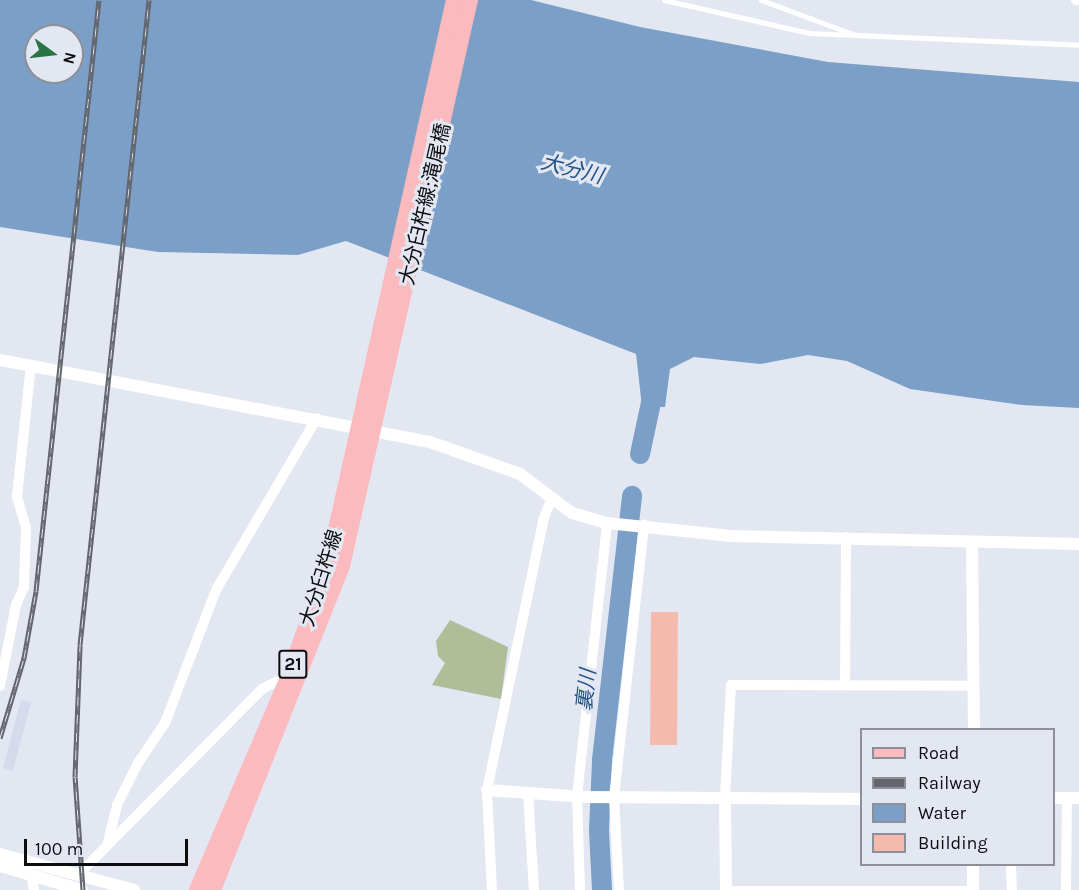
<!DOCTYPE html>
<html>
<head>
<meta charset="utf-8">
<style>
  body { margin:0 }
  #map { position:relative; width:1079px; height:890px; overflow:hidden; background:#e3e7f2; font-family:Karla,"Noto Sans JP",sans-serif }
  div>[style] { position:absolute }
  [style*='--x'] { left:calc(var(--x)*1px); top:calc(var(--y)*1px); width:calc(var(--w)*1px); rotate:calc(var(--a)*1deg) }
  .built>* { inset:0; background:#d5dbed }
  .green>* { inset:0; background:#afbe99 }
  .water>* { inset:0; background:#7c9fc7 }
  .river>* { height:20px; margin:-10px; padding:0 10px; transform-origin:10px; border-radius:10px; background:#7c9fc7 }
  .building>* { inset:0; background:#f5baae }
  .service>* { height:5px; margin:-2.5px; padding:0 2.5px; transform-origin:2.5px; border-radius:2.5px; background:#fff }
  .minor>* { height:10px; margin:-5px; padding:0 5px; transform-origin:5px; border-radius:5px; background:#fff }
  .tertiary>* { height:12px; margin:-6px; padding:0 6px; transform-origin:6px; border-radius:6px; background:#fff }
  .primary>* { height:16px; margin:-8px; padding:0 8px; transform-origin:8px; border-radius:8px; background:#fababe }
  .rail>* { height:5px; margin-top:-2.5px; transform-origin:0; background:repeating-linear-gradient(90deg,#e3e7f2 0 9px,#63666c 0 18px); box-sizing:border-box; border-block:2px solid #63666c }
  span { translate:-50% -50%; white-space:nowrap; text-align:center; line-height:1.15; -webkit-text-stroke:6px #e3e7f2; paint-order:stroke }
  .shield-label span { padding:2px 4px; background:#e3e7f2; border:2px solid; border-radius:4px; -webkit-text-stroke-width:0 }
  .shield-label { font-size:18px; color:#0c0d10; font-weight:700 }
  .street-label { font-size:20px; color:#0c0d10 }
  .water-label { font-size:21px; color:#245388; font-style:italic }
  .legend { position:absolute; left:860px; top:728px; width:195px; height:138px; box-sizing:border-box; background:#e3e7f2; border:2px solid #8d9098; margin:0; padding:8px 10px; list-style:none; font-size:18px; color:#0c0d10 }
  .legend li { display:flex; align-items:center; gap:12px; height:30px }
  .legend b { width:30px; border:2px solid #8d9098 }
  .north { position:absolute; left:24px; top:24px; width:60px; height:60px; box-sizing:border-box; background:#e3e7f2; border:2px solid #8d9098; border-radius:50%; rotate:105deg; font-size:16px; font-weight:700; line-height:24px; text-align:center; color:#0c0d10 }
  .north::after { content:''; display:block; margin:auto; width:21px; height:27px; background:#297442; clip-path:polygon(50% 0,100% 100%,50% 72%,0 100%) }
  .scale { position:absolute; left:24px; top:839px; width:164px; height:27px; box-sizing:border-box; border:3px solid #0c0d10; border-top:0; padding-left:8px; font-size:18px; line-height:21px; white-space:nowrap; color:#0c0d10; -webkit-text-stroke:4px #e3e7f2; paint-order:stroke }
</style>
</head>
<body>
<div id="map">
  <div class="built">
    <div style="clip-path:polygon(21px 700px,31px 702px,13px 771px,3px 768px)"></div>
  </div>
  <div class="green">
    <div style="clip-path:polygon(450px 620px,508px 647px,501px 699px,432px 685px,445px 663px,438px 656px,436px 641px)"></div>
  </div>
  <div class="water">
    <div style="clip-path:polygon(evenodd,0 0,531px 0,640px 27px,828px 62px,1079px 82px,1079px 408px,1022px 405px,910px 389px,847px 361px,808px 355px,760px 364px,694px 357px,670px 369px,665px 407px,642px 407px,636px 354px,346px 241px,298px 255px,158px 252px,0 227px,0 0,36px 36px,72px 36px,72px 72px,36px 72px,36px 36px)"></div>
  </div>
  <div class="river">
    <div style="--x:640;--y:454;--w:72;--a:-77.9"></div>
    <div style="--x:602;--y:890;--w:60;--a:-92.9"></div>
    <div style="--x:599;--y:830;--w:70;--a:-87.5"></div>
    <div style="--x:602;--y:760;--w:266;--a:-83.5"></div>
  </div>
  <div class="building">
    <div style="clip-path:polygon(651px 612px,678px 612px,677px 745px,650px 745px)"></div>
  </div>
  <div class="service">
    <div style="--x:664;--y:0;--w:149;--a:12.8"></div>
    <div style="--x:809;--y:33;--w:270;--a:2.5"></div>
    <div style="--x:761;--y:0;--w:100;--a:20.4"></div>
    <div style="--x:726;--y:888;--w:245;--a:0"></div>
  </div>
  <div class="minor">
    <div style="--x:1076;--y:0;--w:3;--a:0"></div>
    <div style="--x:845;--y:685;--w:148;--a:-89.6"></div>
    <div style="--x:0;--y:686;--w:83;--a:-78.8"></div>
    <div style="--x:16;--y:605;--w:20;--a:-66"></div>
    <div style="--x:24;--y:587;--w:59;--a:-88.1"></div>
    <div style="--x:26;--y:528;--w:33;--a:-106"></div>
    <div style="--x:17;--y:496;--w:132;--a:-83.9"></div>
    <div style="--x:528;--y:793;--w:97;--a:86.5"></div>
    <div style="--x:725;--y:796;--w:111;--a:-86.9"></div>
    <div style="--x:731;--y:685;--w:243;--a:0.2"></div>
    <div style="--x:108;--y:842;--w:38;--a:-76"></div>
    <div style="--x:117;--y:805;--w:47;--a:-63.4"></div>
    <div style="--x:138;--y:763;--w:48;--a:-56"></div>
    <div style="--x:165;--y:723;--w:142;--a:-69"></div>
    <div style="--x:216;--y:590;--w:199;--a:-59.6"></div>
    <div style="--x:1011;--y:864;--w:26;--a:88"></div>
    <div style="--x:80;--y:873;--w:259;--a:-45.3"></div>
    <div style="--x:262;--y:689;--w:30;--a:-27"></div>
    <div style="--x:31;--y:875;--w:15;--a:79"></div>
    <div style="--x:492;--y:890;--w:100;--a:-92.9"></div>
    <div style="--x:487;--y:790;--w:278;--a:-78.2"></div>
    <div style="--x:544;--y:518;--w:19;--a:-69"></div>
    <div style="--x:580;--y:890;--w:94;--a:-91.8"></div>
    <div style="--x:577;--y:796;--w:275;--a:-83.7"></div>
    <div style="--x:619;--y:890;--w:93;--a:-93.1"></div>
    <div style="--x:614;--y:797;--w:274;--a:-83.7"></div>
    <div style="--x:1066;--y:890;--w:92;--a:-89.4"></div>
  </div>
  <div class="tertiary">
    <div style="--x:0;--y:360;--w:438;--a:10.8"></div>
    <div style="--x:430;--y:442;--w:96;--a:19.6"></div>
    <div style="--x:520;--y:474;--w:65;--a:36.9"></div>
    <div style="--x:572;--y:513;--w:36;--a:16"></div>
    <div style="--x:607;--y:523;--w:125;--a:6"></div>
    <div style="--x:731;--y:536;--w:348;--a:1.3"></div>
    <div style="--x:972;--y:542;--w:188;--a:89.4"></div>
    <div style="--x:487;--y:790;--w:98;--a:4.1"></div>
    <div style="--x:585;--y:797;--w:277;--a:0.4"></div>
    <div style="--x:725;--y:796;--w:94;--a:89.4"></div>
    <div style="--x:1054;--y:798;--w:25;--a:0"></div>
    <div style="--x:0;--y:854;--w:139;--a:15"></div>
    <div style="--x:0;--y:866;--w:85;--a:16.3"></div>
    <div style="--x:973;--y:890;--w:26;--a:-90"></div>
  </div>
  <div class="primary">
    <div style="--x:197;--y:890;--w:234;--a:-66.8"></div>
    <div style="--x:289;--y:675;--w:117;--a:-70.5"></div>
    <div style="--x:328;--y:565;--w:579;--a:-77.43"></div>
    <div style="--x:213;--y:890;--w:349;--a:-68.3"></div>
    <div style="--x:342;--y:566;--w:580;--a:-77.26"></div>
  </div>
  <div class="rail">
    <div style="--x:0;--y:738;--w:84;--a:-73.3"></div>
    <div style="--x:24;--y:658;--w:68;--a:-79.8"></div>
    <div style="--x:36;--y:591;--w:594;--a:-83.92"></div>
    <div style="--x:83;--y:890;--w:113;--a:-94"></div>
    <div style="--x:75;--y:777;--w:132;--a:-87.8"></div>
    <div style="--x:80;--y:645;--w:649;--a:-83.89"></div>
  </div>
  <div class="shield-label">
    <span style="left:293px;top:664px">21</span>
  </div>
  <div class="street-label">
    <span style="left:425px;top:204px;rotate:-77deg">大分臼杵線;滝尾橋</span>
    <span style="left:321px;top:578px;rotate:-73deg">大分臼杵線</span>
  </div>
  <div class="water-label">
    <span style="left:572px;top:169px;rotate:14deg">大分川</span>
    <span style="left:586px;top:690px;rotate:-84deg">裏川</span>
  </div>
  <ul class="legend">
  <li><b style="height:8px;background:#fababe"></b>Road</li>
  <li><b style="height:8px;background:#63666c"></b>Railway</li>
  <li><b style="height:16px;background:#7c9fc7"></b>Water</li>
  <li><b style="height:16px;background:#f5baae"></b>Building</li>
  </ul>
  <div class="north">N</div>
  <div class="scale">100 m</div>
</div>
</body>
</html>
